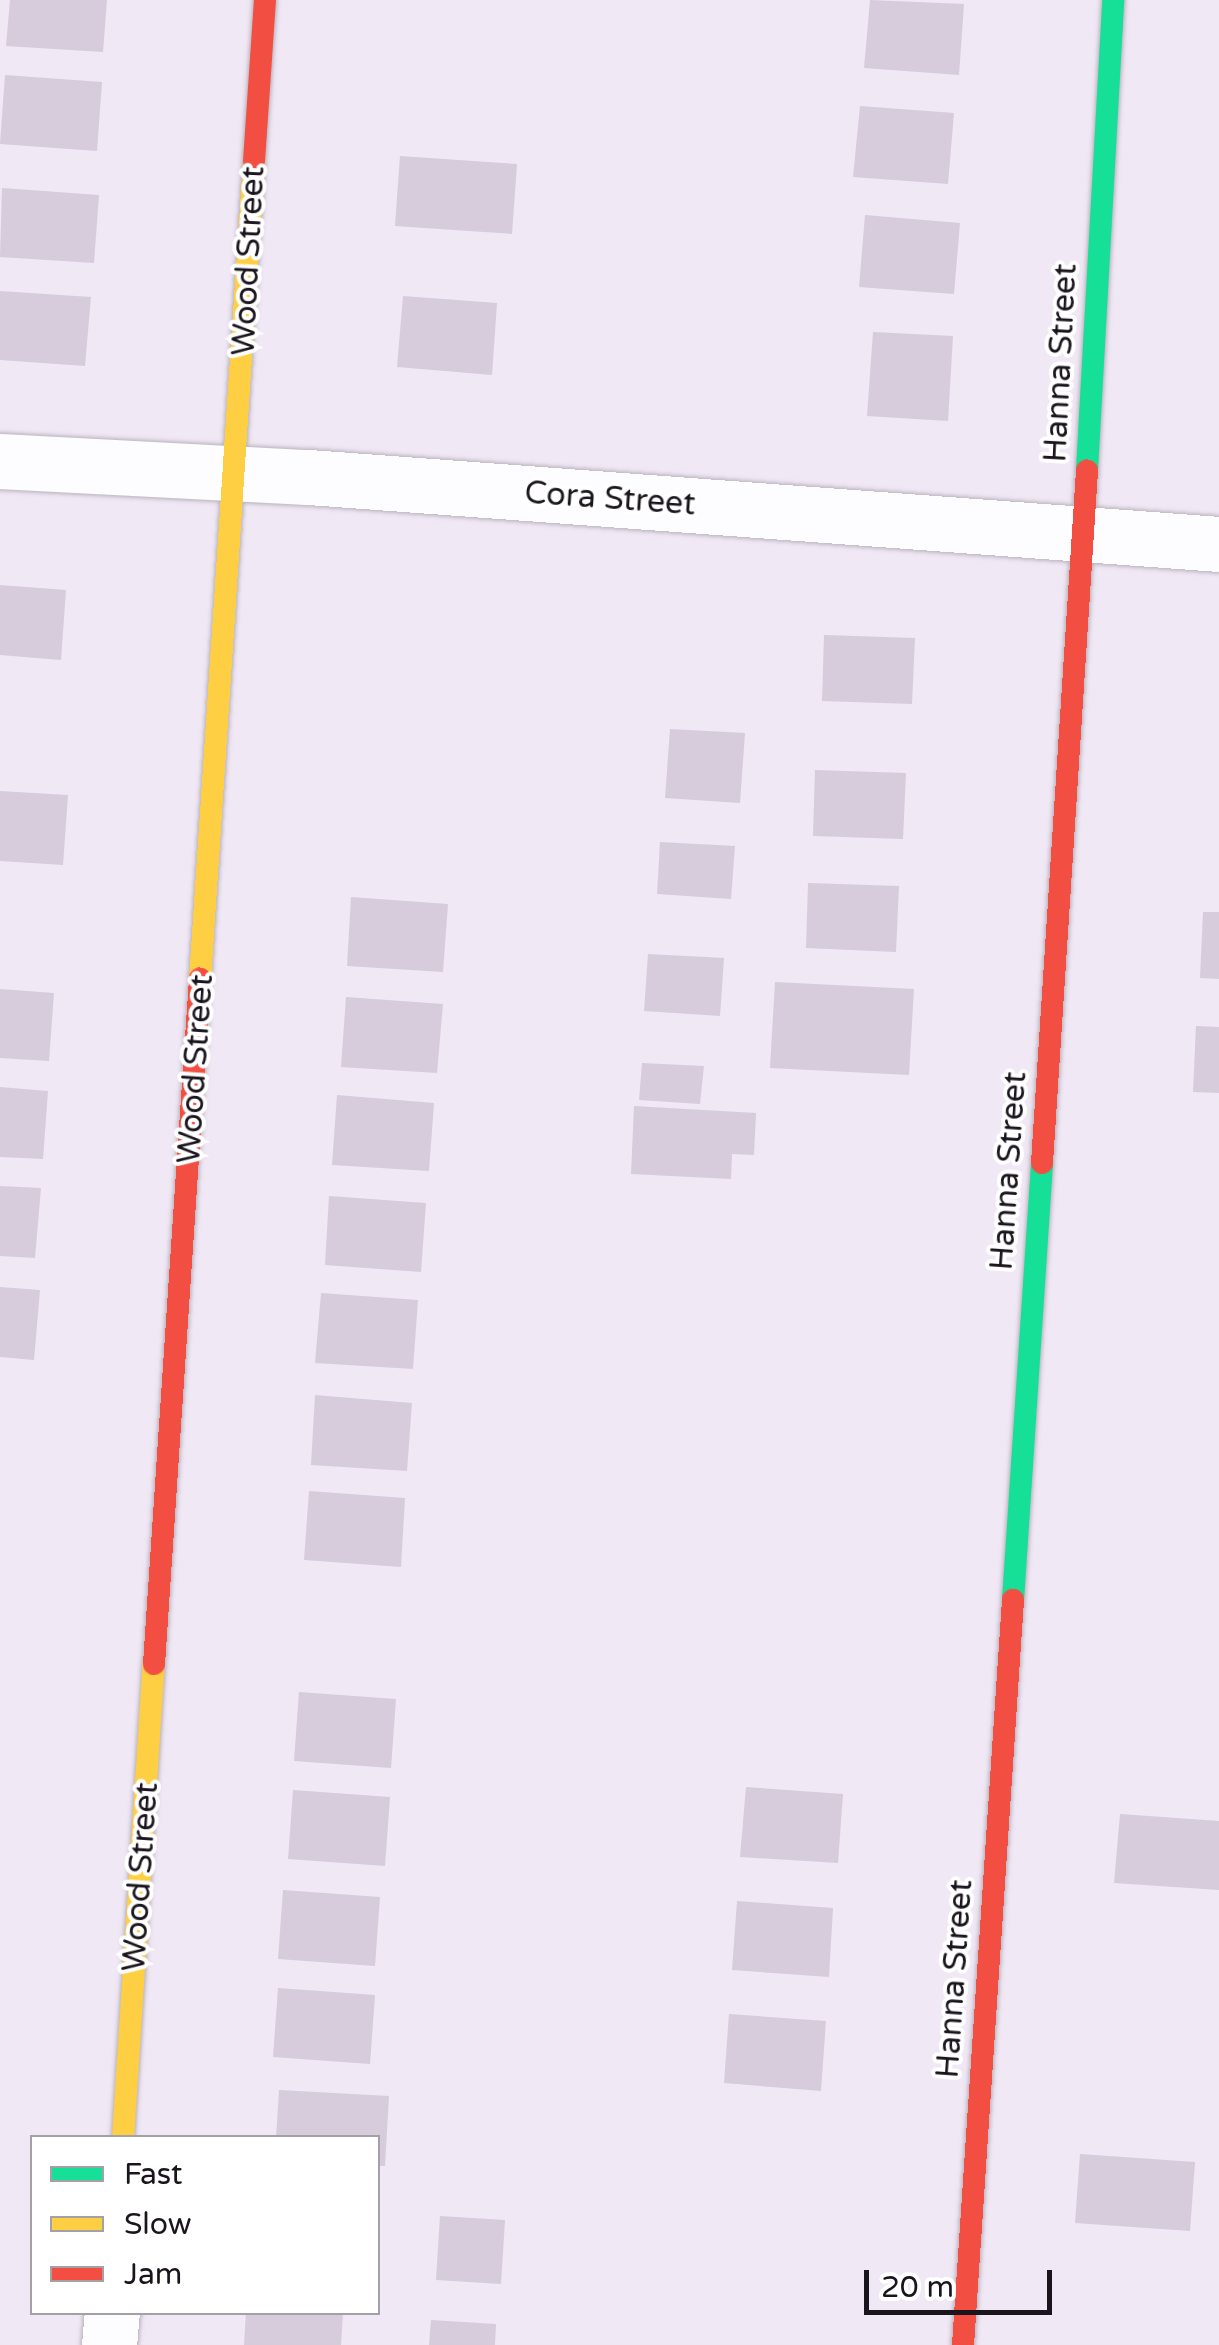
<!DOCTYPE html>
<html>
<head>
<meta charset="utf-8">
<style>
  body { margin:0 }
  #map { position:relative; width:1219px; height:2345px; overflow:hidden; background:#f0e8f5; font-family:"Varela Round",sans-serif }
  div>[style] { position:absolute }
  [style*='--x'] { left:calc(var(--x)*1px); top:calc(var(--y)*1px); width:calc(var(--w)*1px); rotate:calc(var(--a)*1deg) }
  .building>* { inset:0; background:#d6ccdc }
  .roads { filter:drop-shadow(0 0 2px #b9b3bc) drop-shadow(0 0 2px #b9b3bc) }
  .street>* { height:55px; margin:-27.5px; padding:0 27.5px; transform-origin:27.5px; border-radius:27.5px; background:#fdfcfe }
  .fast>* { height:22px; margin:-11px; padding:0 11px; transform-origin:11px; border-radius:11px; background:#16e098 }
  .slow>* { height:22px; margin:-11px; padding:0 11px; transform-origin:11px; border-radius:11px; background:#ffcf43 }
  .jam>* { height:22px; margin:-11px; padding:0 11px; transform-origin:11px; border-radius:11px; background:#f24e42 }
  span { translate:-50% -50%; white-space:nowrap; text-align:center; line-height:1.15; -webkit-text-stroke:8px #fff; paint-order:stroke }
  .street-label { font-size:32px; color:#1a151d }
  .legend { position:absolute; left:30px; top:2135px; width:350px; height:180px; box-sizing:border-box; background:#fff; border:2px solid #a3a1a5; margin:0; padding:12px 18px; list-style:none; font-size:30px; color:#1a151d }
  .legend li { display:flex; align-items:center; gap:20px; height:50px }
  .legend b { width:50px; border:2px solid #a3a1a5 }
  .scale { position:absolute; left:864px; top:2270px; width:188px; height:45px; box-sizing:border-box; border:5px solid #1a151d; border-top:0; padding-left:12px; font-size:30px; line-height:35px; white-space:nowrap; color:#1a151d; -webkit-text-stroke:8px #fff; paint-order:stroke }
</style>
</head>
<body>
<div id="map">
  <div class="building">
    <div style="clip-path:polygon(10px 0,107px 0,103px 52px,6px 46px)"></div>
    <div style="clip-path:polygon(870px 0,964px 4px,959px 75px,864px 68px)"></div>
    <div style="clip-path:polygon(5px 75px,102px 82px,97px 151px,0 144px)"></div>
    <div style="clip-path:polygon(860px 106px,954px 113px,948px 184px,853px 177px)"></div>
    <div style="clip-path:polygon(400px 156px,517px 164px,512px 234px,395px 226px)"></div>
    <div style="clip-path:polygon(2px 188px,99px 195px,94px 263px,0 257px)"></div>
    <div style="clip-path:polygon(865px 215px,960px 223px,954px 294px,859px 287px)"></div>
    <div style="clip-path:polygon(0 291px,91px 297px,85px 366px,0 360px)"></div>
    <div style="clip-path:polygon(403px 296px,497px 303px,492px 375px,397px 367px)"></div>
    <div style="clip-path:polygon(873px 332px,953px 336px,948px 421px,867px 416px)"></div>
    <div style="clip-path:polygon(0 585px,66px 590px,61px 660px,0 655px)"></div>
    <div style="clip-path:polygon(824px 635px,915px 638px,912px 704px,822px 701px)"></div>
    <div style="clip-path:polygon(670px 729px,745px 733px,740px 803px,665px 798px)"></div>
    <div style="clip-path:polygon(815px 770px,906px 773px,903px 839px,813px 836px)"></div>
    <div style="clip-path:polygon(0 791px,68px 795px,63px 865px,0 861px)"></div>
    <div style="clip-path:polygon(660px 842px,735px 846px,731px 899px,657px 894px)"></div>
    <div style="clip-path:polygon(808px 883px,899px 886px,896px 952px,806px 948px)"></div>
    <div style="clip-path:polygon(351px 897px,448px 904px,443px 972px,347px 966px)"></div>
    <div style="clip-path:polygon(1203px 912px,1219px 912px,1219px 979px,1200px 978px)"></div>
    <div style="clip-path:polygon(648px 954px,724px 958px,720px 1016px,644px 1011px)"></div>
    <div style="clip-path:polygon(775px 982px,914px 989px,909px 1075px,770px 1068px)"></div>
    <div style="clip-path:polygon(0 989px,54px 993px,49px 1061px,0 1058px)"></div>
    <div style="clip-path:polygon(346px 997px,443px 1004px,437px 1073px,341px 1067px)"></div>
    <div style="clip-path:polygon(1196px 1026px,1219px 1027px,1219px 1093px,1193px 1092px)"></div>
    <div style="clip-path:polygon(642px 1063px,704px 1066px,700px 1104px,639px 1100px)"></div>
    <div style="clip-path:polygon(0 1087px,48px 1091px,43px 1159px,0 1157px)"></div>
    <div style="clip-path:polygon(337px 1095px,434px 1103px,429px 1171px,332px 1165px)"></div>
    <div style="clip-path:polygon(634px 1106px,756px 1113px,754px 1155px,732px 1154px,731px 1179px,631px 1174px)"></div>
    <div style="clip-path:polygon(0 1186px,41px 1188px,35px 1258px,0 1256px)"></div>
    <div style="clip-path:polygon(329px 1196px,426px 1203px,421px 1272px,325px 1265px)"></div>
    <div style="clip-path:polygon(0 1287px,40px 1290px,34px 1360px,0 1357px)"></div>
    <div style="clip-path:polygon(321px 1293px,418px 1300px,413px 1369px,315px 1363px)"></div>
    <div style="clip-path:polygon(315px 1395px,412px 1403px,407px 1471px,311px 1465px)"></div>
    <div style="clip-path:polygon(309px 1491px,405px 1498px,401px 1567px,304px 1560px)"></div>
    <div style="clip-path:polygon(299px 1692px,396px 1699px,391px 1768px,294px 1761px)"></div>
    <div style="clip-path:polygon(746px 1787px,843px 1794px,838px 1863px,740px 1857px)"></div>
    <div style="clip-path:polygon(293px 1790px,390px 1797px,385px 1866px,288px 1859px)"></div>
    <div style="clip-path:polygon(1120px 1814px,1219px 1821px,1219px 1890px,1114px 1883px)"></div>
    <div style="clip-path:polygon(283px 1890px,380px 1897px,375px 1966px,278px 1959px)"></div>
    <div style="clip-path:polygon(737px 1901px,833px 1908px,829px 1977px,732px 1970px)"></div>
    <div style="clip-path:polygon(278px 1988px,375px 1995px,370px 2064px,273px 2057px)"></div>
    <div style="clip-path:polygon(729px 2014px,826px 2021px,821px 2091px,724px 2083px)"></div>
    <div style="clip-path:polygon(279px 2090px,389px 2096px,385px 2166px,378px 2166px,378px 2138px,276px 2138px)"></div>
    <div style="clip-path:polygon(1080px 2154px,1195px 2162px,1190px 2231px,1075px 2223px)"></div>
    <div style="clip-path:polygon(440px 2216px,505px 2220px,501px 2284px,436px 2280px)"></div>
    <div style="clip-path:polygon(246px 2312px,343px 2312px,341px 2345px,244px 2345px)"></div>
    <div style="clip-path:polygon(431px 2320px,496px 2324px,495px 2345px,429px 2345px)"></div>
  </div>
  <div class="roads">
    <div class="street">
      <div style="--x:0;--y:461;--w:309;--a:3"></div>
      <div style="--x:309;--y:477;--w:912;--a:4.21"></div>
      <div style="--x:109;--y:2345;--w:33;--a:-85"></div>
    </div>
    <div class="fast">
      <div style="--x:1087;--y:470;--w:471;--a:-86.8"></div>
      <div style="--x:1013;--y:1600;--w:438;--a:-86.2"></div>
    </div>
    <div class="slow">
      <div style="--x:200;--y:979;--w:820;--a:-86.22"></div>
      <div style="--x:123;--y:2138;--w:475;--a:-86.3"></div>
    </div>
    <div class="jam">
      <div style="--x:254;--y:161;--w:161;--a:-86.1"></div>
      <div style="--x:1042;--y:1163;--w:694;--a:-86.28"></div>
      <div style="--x:154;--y:1664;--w:687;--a:-86.16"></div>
      <div style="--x:963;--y:2345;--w:747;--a:-86.16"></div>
    </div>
  </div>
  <div class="street-label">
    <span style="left:249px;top:261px;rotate:-87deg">Wood Street</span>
    <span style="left:1061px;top:363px;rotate:-87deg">Hanna Street</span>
    <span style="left:610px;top:499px;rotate:4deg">Cora Street</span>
    <span style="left:196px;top:1069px;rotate:-86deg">Wood Street</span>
    <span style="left:1009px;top:1171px;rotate:-86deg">Hanna Street</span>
    <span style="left:141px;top:1877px;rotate:-86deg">Wood Street</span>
    <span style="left:955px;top:1979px;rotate:-86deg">Hanna Street</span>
  </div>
  <ul class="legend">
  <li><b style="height:12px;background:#16e098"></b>Fast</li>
  <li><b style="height:12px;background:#ffcf43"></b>Slow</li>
  <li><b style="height:12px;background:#f24e42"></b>Jam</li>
  </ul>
  <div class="scale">20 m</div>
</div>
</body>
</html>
